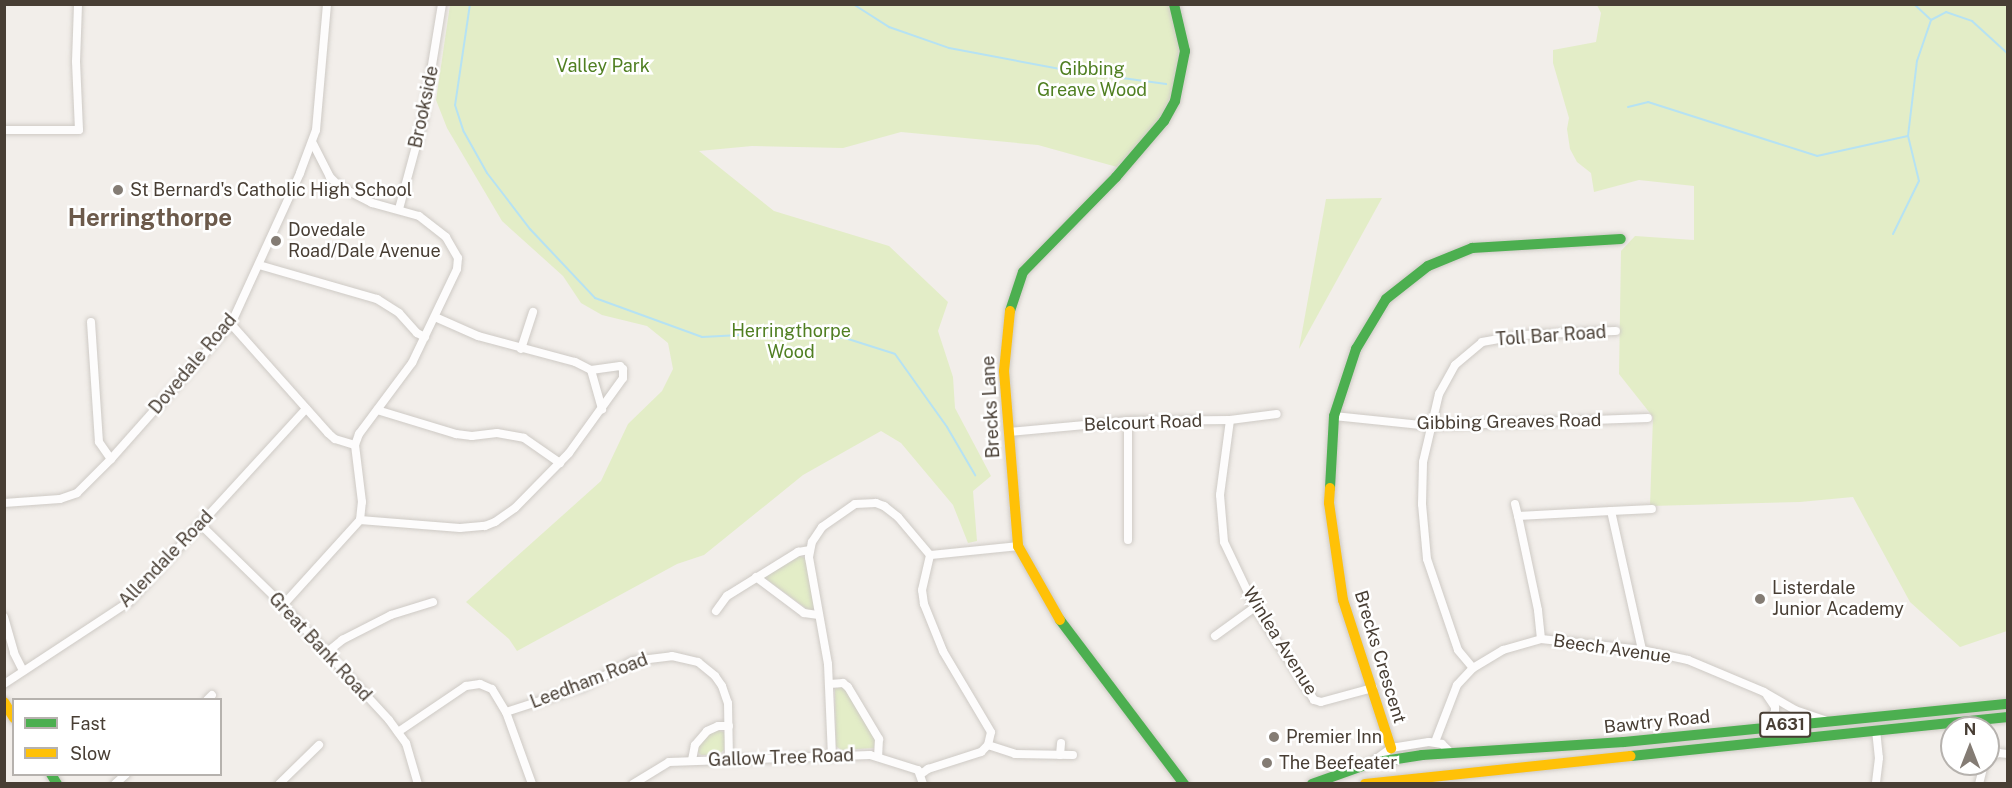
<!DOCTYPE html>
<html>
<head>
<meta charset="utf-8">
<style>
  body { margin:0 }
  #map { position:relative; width:2012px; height:788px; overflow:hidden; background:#f2eeea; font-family:"Public Sans",sans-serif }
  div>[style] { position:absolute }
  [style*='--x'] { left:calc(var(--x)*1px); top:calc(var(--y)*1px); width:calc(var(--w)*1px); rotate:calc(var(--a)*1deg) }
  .green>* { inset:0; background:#e3edc7 }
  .stream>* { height:2px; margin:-1px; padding:0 1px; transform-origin:1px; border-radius:1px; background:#b6e2f3 }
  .roads { filter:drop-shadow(0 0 2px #cecac5) drop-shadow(0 0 2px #cecac5) }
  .street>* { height:8px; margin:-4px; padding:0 4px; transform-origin:4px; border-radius:4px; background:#fdfcfc }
  .fast>* { height:10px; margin:-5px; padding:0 5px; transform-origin:5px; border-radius:5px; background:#4caf50 }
  .slow>* { height:10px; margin:-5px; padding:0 5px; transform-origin:5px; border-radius:5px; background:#ffc107 }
  .dots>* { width:16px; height:16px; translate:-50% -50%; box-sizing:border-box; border:3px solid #fff; border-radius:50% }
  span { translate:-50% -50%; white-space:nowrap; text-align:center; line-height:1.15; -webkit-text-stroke:5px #fff; paint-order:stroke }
  .shield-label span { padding:2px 4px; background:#fff; border:2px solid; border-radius:4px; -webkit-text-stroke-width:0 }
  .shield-label { font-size:16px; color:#483e34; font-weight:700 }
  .park-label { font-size:18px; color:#507f22 }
  .street-label { font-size:18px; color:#483e34 }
  .poi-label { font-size:18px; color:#483e34 }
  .left { translate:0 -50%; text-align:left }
  .district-label { font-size:24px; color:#6c5a4b; font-weight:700 }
  .frame { position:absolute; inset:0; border:6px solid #483e34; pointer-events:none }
  .legend { position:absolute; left:12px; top:698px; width:210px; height:78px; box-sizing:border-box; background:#fff; border:2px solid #b6b2ae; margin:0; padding:8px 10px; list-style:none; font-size:18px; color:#483e34 }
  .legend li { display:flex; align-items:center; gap:12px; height:30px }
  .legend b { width:30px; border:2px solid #b6b2ae }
  .north { position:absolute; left:1940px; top:716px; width:60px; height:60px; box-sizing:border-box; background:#fff; border:2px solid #b6b2ae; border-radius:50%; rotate:0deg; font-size:16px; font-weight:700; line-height:24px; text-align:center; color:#483e34 }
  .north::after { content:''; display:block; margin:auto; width:21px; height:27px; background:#847c74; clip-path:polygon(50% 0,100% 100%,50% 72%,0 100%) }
</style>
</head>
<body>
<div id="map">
  <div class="green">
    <div style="clip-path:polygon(450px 5px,1170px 5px,1179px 45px,1178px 71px,1171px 96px,1157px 124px,1117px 167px,1038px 145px,901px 132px,843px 148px,752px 146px,699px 151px,774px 211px,889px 246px,948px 302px,938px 331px,953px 377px,955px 408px,991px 476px,973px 491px,977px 541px,968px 543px,953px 505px,901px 443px,881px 431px,803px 475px,704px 555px,677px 564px,517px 651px,509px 639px,466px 602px,601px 481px,628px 424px,662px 391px,673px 369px,668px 343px,647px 326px,602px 315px,581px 303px,563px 276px,502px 221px,447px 128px,436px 100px)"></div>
    <div style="clip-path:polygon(1597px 5px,2007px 5px,2007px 631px,1960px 647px,1910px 602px,1853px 497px,1800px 502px,1650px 506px,1653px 417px,1619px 374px,1621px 251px,1635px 236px,1694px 240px,1694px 186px,1639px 180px,1594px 192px,1591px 173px,1577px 162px,1570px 149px,1567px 129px,1569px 118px,1553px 63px,1553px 50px,1596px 42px,1601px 13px)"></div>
    <div style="clip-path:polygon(1382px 198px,1299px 349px,1326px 199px)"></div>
    <div style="clip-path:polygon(800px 556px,805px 558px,815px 607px,811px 612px,765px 578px,765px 576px)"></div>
    <div style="clip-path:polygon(842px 686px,847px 689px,875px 740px,874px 748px,841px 750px,836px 746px,835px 689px)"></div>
    <div style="clip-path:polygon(717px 730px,726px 733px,724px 750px,718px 755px,701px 755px,698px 752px,699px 746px,707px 735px)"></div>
  </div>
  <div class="stream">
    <div style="--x:470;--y:4;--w:102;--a:98.4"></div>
    <div style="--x:455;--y:105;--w:28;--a:72"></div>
    <div style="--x:464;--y:132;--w:47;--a:60.7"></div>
    <div style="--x:487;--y:173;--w:71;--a:52.5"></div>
    <div style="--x:530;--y:229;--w:95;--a:46.7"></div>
    <div style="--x:595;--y:298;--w:114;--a:20"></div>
    <div style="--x:702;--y:337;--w:76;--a:-3"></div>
    <div style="--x:778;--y:333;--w:67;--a:4.3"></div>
    <div style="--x:845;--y:338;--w:52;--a:17.7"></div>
    <div style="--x:895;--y:354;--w:90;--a:54.5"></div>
    <div style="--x:947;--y:427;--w:56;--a:59.7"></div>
    <div style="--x:853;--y:4;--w:43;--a:32.6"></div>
    <div style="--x:889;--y:27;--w:64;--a:19.3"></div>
    <div style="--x:949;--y:48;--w:124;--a:10.7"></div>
    <div style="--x:1071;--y:71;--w:96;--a:7.8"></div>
    <div style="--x:1914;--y:4;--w:23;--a:43"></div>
    <div style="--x:1931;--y:20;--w:17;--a:-28"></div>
    <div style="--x:1946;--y:12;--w:28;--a:19"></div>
    <div style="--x:1972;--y:21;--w:49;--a:42.5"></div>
    <div style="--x:1628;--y:107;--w:21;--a:-14"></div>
    <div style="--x:1648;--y:102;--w:177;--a:17.7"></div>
    <div style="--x:1817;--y:156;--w:93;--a:-12.4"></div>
    <div style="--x:1893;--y:234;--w:59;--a:-63.9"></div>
    <div style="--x:1919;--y:181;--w:46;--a:-103.7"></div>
    <div style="--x:1908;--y:136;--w:76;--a:-83.2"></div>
    <div style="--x:1917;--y:61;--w:43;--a:-71.1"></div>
  </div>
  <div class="roads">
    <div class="street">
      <div style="--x:4;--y:130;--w:75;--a:0"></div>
      <div style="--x:79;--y:130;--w:68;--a:-92.5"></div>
      <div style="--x:76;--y:62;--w:58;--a:-88"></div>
      <div style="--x:399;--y:209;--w:92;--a:-74.9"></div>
      <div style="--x:423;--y:120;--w:118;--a:-80.7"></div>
      <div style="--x:259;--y:265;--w:123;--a:16.1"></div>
      <div style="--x:377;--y:299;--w:26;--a:32"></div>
      <div style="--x:399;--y:313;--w:27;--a:48"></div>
      <div style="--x:417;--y:333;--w:9;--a:27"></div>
      <div style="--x:91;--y:322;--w:120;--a:86.2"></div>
      <div style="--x:99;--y:442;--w:21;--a:55"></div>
      <div style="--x:231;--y:324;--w:146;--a:48.3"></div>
      <div style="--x:328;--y:433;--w:9;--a:41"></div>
      <div style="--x:335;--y:439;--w:21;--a:17"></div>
      <div style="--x:521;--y:349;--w:39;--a:-72"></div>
      <div style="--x:591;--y:370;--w:41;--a:74.2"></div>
      <div style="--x:377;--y:410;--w:83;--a:16.9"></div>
      <div style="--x:456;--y:434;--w:16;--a:7"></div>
      <div style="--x:472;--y:436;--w:25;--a:-7"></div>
      <div style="--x:497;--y:433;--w:27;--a:10"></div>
      <div style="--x:524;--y:438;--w:44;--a:34.8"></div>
      <div style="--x:1334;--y:416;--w:97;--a:5.9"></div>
      <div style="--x:1430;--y:426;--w:218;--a:-2.1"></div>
      <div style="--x:1230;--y:420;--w:76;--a:97.6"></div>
      <div style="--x:1220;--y:495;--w:47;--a:85.1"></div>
      <div style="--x:1224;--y:542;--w:72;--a:64.5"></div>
      <div style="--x:1255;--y:607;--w:110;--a:57.6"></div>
      <div style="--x:1314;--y:700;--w:7;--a:16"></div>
      <div style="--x:1321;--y:702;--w:54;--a:-15.1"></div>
      <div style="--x:1128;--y:421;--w:119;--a:90"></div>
      <div style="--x:1009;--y:432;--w:120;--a:-5.3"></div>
      <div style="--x:1128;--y:421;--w:102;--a:-0.6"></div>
      <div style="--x:1230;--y:420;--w:47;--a:-7.3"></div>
      <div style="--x:4;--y:503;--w:56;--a:-4.1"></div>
      <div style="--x:60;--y:499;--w:18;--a:-19"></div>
      <div style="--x:77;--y:493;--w:48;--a:-45"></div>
      <div style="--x:111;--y:459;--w:181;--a:-48.4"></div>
      <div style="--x:231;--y:324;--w:166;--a:-65.4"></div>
      <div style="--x:300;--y:173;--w:46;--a:-69.6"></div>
      <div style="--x:316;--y:130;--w:126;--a:-85"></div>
      <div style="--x:1515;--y:504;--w:12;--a:76"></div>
      <div style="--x:1611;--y:511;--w:41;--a:-2.8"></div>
      <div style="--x:360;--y:520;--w:100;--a:4.6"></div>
      <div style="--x:460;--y:528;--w:25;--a:-5"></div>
      <div style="--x:485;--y:526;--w:11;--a:-22"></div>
      <div style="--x:495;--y:522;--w:24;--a:-35"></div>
      <div style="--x:515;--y:508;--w:77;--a:-45.5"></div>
      <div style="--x:569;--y:453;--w:92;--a:-54.2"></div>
      <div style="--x:623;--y:378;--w:9;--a:-90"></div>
      <div style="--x:623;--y:369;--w:4;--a:-135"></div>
      <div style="--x:620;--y:366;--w:29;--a:172"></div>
      <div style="--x:591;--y:370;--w:18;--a:-153"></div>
      <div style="--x:575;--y:362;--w:100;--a:-165"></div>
      <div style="--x:478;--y:336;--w:47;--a:-156.2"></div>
      <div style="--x:201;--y:525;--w:115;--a:44.3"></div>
      <div style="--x:283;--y:605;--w:156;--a:47.3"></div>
      <div style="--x:389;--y:720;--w:29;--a:54"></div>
      <div style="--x:406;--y:743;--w:43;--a:73.7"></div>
      <div style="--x:756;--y:577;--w:60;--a:36.9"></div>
      <div style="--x:804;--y:613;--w:15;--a:8"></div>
      <div style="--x:283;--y:605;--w:115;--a:-47.8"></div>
      <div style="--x:360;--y:520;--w:18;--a:-84"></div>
      <div style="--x:362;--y:502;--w:57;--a:-97"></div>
      <div style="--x:355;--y:445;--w:12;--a:-70"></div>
      <div style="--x:359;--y:434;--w:89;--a:-53.3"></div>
      <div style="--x:412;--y:363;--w:104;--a:-64.4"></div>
      <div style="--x:457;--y:269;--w:11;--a:-85"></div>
      <div style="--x:458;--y:258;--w:24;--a:-120"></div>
      <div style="--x:446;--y:237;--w:34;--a:-142"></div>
      <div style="--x:419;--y:216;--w:49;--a:-164.5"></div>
      <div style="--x:372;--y:203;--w:37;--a:-153"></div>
      <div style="--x:339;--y:186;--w:13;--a:-135"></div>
      <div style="--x:330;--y:177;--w:39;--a:-117"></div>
      <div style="--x:716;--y:611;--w:19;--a:-54"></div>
      <div style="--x:727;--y:596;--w:84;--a:-31.8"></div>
      <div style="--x:798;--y:552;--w:11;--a:-10"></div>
      <div style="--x:4;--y:617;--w:37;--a:74"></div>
      <div style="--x:14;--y:653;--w:20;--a:63"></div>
      <div style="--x:1215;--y:636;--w:49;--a:-35.9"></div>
      <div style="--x:1541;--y:639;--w:29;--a:-96"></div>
      <div style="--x:1538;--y:610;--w:96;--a:-102"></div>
      <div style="--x:1518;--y:516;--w:93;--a:-3.1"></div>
      <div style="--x:1611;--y:511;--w:142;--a:77.4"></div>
      <div style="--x:326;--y:653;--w:21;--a:-39"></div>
      <div style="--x:342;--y:640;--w:55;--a:-27"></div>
      <div style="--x:391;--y:615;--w:44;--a:-17.2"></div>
      <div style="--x:1473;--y:668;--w:23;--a:-130"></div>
      <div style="--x:1458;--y:650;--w:96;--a:-108.8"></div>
      <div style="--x:1427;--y:559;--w:55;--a:-95.2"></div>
      <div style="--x:1422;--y:504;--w:42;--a:-88.6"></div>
      <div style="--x:1423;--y:462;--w:70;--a:-76.8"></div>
      <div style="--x:1439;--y:394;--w:33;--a:-61"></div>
      <div style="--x:1455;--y:365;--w:35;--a:-40"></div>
      <div style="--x:1482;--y:342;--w:40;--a:-10"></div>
      <div style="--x:1521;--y:335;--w:95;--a:-2.4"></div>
      <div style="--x:4;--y:684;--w:149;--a:-33.3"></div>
      <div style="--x:129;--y:602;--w:262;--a:-47.5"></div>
      <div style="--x:830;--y:684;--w:13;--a:-4"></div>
      <div style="--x:843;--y:683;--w:6;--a:39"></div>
      <div style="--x:848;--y:687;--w:61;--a:59.2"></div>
      <div style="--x:879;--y:739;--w:18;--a:93"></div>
      <div style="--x:207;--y:700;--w:7;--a:-45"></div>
      <div style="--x:506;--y:712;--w:77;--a:70.1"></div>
      <div style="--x:1762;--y:726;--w:19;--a:-47"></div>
      <div style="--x:1775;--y:712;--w:5;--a:-90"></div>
      <div style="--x:1775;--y:707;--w:14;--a:-124"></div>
      <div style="--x:1876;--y:730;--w:28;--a:84"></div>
      <div style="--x:1879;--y:758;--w:26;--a:97"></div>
      <div style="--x:398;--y:732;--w:82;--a:-34.1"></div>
      <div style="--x:466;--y:686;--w:14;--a:-8"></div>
      <div style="--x:480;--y:684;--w:13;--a:23"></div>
      <div style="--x:492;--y:689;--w:27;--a:59"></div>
      <div style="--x:506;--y:712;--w:81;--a:-18"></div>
      <div style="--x:583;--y:687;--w:56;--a:-27.5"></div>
      <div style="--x:633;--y:661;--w:39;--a:-7"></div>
      <div style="--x:672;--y:656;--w:27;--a:13"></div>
      <div style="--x:698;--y:662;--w:22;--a:39"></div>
      <div style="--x:715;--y:676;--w:12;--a:55"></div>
      <div style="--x:722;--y:686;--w:18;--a:71"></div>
      <div style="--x:728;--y:703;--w:56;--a:89"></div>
      <div style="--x:1435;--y:742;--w:61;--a:-68.9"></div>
      <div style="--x:1457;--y:685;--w:23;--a:-47"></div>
      <div style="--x:1473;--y:668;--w:35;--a:-31"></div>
      <div style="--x:1503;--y:650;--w:40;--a:-16"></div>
      <div style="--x:1541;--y:639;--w:102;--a:6.2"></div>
      <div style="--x:1642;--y:650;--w:47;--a:12.3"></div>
      <div style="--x:1688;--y:660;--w:82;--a:22.8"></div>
      <div style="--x:1764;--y:692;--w:36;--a:30"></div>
      <div style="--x:1795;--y:710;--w:31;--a:19"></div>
      <div style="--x:988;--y:745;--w:28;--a:18"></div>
      <div style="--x:1015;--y:754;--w:58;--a:1"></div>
      <div style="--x:1060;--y:755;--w:12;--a:-85"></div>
      <div style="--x:832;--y:756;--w:92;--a:-92.5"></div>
      <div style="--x:828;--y:664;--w:109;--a:-100.1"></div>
      <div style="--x:809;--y:557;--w:15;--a:-79"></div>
      <div style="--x:812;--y:542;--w:18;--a:-56"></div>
      <div style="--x:822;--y:527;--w:40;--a:-34.9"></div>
      <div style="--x:855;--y:504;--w:21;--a:-3"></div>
      <div style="--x:876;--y:503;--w:9;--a:21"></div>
      <div style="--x:884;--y:506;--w:18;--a:38"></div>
      <div style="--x:898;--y:517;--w:50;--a:49.9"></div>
      <div style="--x:930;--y:555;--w:88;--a:-5.8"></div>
      <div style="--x:1988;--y:759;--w:12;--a:-31"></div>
      <div style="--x:1998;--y:753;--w:10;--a:6"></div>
      <div style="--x:692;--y:760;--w:15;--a:-79"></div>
      <div style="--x:695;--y:745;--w:18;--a:-49"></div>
      <div style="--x:707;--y:731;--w:12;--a:-24"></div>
      <div style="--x:718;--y:726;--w:11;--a:0"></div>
      <div style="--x:1372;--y:762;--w:24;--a:-36"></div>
      <div style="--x:1391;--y:748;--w:38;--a:-9"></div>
      <div style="--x:1429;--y:742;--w:13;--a:9"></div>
      <div style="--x:1442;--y:744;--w:13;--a:45"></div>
      <div style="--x:921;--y:774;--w:9;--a:-36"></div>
      <div style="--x:928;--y:769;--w:56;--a:-17.8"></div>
      <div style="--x:981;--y:752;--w:10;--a:-45"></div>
      <div style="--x:988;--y:745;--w:13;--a:-77"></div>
      <div style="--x:991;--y:732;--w:94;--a:-120.7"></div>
      <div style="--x:943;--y:651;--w:51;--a:-112"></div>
      <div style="--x:924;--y:604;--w:14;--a:-98"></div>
      <div style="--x:922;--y:590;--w:36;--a:-77"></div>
      <div style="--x:115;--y:784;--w:15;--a:-42"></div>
      <div style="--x:279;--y:784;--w:56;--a:-44.3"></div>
      <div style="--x:633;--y:784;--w:42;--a:-31.4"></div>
      <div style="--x:669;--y:762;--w:201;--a:-2"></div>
      <div style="--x:870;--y:755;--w:50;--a:17.4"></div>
      <div style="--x:918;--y:770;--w:15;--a:70"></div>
      <div style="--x:1979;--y:784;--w:21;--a:-76"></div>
    </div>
    <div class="fast">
      <div style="--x:1010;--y:311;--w:41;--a:-71.6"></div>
      <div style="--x:1023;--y:272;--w:133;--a:-45.6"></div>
      <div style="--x:1116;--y:177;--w:74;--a:-49.4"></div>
      <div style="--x:1164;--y:121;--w:23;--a:-61"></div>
      <div style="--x:1175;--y:101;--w:51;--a:-78.7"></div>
      <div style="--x:1185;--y:51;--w:48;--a:-103.2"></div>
      <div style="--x:1330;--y:488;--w:72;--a:-86.8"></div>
      <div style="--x:1334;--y:416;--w:71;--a:-71.8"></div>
      <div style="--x:1356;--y:349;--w:58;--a:-59"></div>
      <div style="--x:1386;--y:299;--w:53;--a:-38.2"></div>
      <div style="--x:1428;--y:266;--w:48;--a:-22.2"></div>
      <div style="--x:1472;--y:248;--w:149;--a:-3.5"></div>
      <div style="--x:1060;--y:620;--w:206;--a:52.9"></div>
      <div style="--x:1631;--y:756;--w:379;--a:-5.9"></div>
      <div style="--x:51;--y:774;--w:12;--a:59"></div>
      <div style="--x:1312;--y:784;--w:63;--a:-19.6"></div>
      <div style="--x:1371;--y:763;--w:52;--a:-8.9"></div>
      <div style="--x:1422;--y:755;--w:202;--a:-3.7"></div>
      <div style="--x:1624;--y:742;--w:386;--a:-5.7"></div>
    </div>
    <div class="slow">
      <div style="--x:1010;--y:311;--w:60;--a:95.7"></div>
      <div style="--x:1004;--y:371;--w:176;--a:85.4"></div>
      <div style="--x:1018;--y:546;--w:85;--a:60.4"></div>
      <div style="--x:1330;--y:488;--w:15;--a:94"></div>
      <div style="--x:1329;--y:503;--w:98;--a:81.8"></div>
      <div style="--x:1343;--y:600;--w:156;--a:72"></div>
      <div style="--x:4;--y:702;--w:19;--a:58"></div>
      <div style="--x:1365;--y:784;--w:267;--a:-6"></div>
    </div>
  </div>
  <div class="dots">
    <div style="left:118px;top:190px;background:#847c74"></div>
    <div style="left:276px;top:241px;background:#847c74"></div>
    <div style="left:1760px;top:599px;background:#847c74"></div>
    <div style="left:1274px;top:737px;background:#847c74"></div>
    <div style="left:1267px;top:763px;background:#847c74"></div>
  </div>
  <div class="shield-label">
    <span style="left:1785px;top:725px">A631</span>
  </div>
  <div class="park-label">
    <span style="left:603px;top:66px">Valley Park</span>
    <span style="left:1092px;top:80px">Gibbing<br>Greave Wood</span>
    <span style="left:791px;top:342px">Herringthorpe<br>Wood</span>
  </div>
  <div class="street-label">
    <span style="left:424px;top:107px;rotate:-78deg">Brookside</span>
    <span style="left:1551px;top:336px;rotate:-4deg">Toll Bar Road</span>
    <span style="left:193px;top:364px;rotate:-50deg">Dovedale Road</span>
    <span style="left:991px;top:407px;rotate:-93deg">Brecks Lane</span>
    <span style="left:1509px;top:422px;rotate:-1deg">Gibbing Greaves Road</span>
    <span style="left:1143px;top:423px;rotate:-2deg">Belcourt Road</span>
    <span style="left:166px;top:559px;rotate:-46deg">Allendale Road</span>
    <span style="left:1280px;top:641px;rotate:58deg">Winlea Avenue</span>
    <span style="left:320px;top:647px;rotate:47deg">Great Bank Road</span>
    <span style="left:1612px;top:649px;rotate:8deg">Beech Avenue</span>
    <span style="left:1380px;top:657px;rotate:73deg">Brecks Crescent</span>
    <span style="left:589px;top:681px;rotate:-21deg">Leedham Road</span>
    <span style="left:1657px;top:722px;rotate:-6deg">Bawtry Road</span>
    <span style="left:781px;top:758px;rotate:-2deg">Gallow Tree Road</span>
  </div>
  <div class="poi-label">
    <span class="left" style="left:130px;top:190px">St Bernard's Catholic High School</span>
    <span class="left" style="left:288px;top:241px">Dovedale<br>Road/Dale Avenue</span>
    <span class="left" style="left:1772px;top:599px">Listerdale<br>Junior Academy</span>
    <span class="left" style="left:1286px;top:737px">Premier Inn</span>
    <span class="left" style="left:1279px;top:763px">The Beefeater</span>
  </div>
  <div class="district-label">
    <span style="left:150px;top:218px">Herringthorpe</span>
  </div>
  <div class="frame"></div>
  <ul class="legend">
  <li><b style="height:8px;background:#4caf50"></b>Fast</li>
  <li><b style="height:8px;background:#ffc107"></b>Slow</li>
  </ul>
  <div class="north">N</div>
</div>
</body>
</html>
